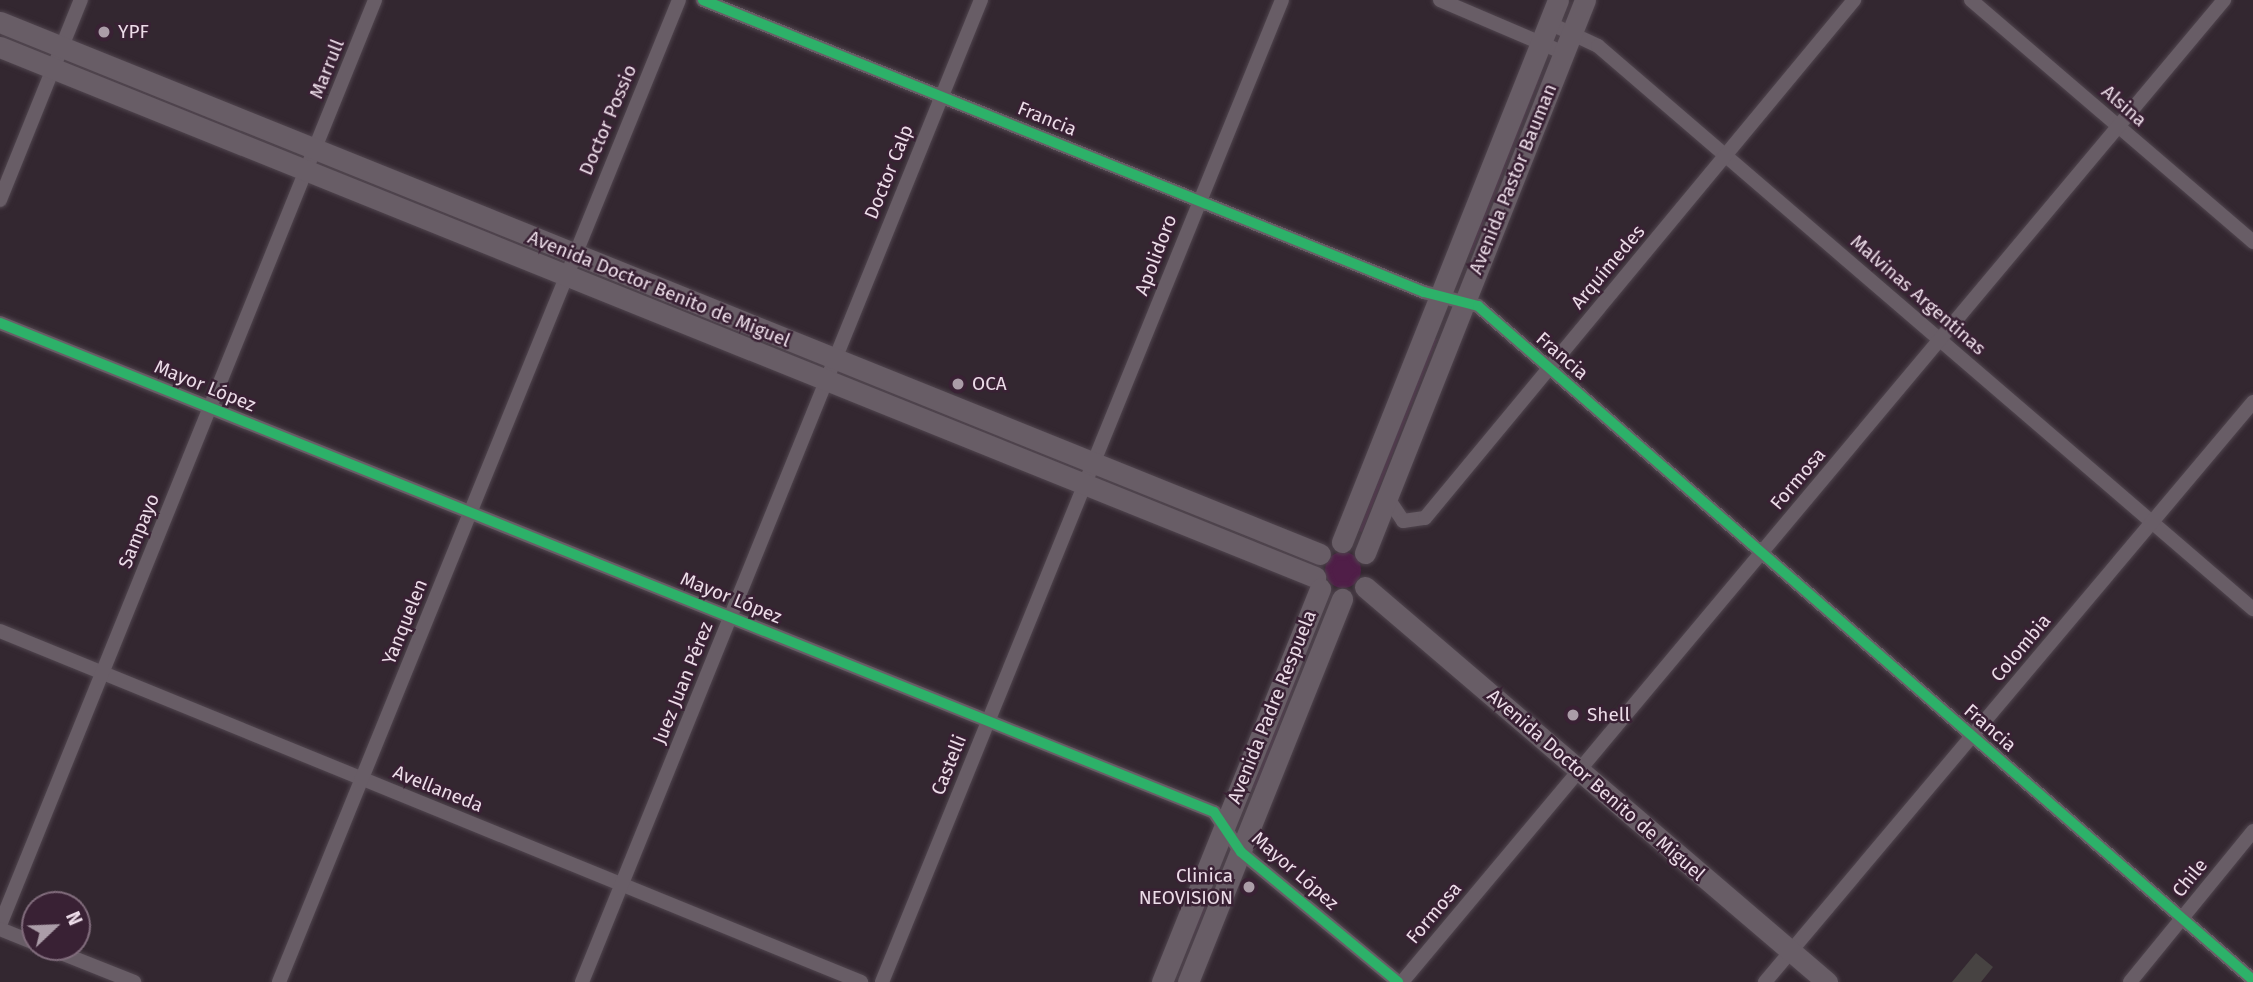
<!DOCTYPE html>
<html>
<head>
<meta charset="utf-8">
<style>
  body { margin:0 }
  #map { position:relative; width:2253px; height:982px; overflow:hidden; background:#332730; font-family:"Fira Sans",sans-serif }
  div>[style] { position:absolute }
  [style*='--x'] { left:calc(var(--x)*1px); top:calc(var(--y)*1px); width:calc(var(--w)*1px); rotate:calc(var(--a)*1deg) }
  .green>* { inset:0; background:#501e48 }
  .round { border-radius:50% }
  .building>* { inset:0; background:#474342 }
  .roads { filter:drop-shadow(0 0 2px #50454e) drop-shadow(0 0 2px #50454e) }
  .street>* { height:14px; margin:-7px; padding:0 7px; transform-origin:7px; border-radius:7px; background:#685d66 }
  .secondary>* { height:21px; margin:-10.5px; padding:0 10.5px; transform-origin:10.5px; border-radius:10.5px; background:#685d66 }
  .cycleway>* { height:10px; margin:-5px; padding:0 5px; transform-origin:5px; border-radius:5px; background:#2db169 }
  .dots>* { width:19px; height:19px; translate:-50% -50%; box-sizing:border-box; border:4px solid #392134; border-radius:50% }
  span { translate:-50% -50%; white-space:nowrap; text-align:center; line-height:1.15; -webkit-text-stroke:5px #392134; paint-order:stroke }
  .poi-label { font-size:19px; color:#ecdce8 }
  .left { translate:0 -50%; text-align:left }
  .right { translate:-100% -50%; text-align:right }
  .street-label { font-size:19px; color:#ecdce8 }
  .north { position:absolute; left:21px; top:891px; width:70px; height:70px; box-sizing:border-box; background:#392134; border:2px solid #816c7c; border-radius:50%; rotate:67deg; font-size:19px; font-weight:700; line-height:28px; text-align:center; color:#ecdce8 }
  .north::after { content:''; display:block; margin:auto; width:24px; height:32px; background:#ab9da8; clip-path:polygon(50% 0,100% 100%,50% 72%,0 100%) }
</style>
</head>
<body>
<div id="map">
  <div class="green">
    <div style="clip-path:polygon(1537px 72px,1541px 75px,1471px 254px,1466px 252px)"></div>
    <div style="clip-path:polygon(1433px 338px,1437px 339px,1362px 532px,1359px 531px)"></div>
    <div class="round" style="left:1325px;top:552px;width:36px;height:36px"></div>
    <div style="clip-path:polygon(1324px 607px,1256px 788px,1252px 788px)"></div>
    <div style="clip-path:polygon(1209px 889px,1214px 891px,1172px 982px)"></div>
  </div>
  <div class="building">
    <div style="clip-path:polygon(1976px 953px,1993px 967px,1981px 982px,1952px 982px)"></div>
  </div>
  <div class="roads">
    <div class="street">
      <div style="--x:703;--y:0;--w:778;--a:22.05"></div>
      <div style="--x:1424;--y:292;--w:56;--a:14.5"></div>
      <div style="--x:1478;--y:306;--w:1027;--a:41.01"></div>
      <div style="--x:1440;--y:0;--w:135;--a:23.1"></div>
      <div style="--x:1971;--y:0;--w:372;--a:40.6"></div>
      <div style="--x:1549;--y:23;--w:54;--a:25.1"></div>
      <div style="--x:1598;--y:46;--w:864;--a:40.68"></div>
      <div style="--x:0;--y:200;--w:216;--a:-68"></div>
      <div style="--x:0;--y:323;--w:1309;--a:21.94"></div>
      <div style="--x:1214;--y:812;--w:48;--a:56"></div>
      <div style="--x:1241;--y:852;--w:204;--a:39.6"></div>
      <div style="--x:1387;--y:497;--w:29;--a:56"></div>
      <div style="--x:1403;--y:521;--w:22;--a:-8"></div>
      <div style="--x:1425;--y:518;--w:673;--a:-50.37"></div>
      <div style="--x:0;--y:631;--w:930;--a:22.18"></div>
      <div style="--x:0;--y:925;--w:998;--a:-67.93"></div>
      <div style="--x:0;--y:929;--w:38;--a:22"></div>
      <div style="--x:46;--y:947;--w:95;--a:21.7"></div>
      <div style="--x:279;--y:982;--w:1060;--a:-67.84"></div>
      <div style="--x:582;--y:982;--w:1060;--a:-67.89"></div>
      <div style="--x:882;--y:982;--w:1060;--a:-67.84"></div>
      <div style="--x:1402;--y:982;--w:1281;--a:-50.07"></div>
      <div style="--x:1765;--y:982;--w:758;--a:-49.92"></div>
      <div style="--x:2130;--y:982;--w:195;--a:-50.8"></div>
    </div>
    <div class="secondary">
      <div style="--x:0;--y:22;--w:1423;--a:21.95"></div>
      <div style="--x:0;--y:47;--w:1418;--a:21.95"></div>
      <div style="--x:1342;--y:542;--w:583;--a:-68.27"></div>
      <div style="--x:1365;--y:553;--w:595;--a:-68.31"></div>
      <div style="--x:1365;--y:587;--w:608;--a:40.53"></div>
      <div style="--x:1162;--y:982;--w:424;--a:-68.1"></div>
      <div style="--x:1188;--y:982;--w:413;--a:-68.1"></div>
    </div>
  </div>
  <div class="cycleway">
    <div style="--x:703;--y:0;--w:778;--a:22.05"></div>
    <div style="--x:1424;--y:292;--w:56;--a:14.5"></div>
    <div style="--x:1478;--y:306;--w:1027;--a:41.01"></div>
    <div style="--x:0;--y:323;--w:1309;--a:21.94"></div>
    <div style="--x:1214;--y:812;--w:48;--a:56"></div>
    <div style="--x:1241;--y:852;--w:204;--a:39.6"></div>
  </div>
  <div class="dots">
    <div style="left:104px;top:32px;background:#ab9da8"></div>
    <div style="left:958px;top:384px;background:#ab9da8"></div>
    <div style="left:1573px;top:715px;background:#ab9da8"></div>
    <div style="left:1249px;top:887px;background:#ab9da8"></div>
  </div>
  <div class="poi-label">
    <span class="left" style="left:118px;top:32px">YPF</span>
    <span class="left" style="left:972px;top:384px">OCA</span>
    <span class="left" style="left:1587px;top:715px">Shell</span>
    <span class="right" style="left:1233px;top:887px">Clinica<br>NEOVISION</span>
  </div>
  <div class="street-label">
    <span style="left:327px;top:69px;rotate:-68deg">Marrull</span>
    <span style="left:2124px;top:106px;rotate:41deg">Alsina</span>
    <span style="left:1047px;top:119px;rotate:22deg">Francia</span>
    <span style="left:608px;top:120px;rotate:-67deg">Doctor Possio</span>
    <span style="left:889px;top:172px;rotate:-68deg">Doctor Calp</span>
    <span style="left:1513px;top:179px;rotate:-68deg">Avenida Pastor Bauman</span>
    <span style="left:1156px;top:255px;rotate:-69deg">Apolidoro</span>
    <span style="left:1608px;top:267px;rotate:-50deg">Arquímedes</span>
    <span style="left:659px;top:289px;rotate:22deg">Avenida Doctor Benito de Miguel</span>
    <span style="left:1918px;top:295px;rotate:41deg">Malvinas Argentinas</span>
    <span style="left:1562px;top:356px;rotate:41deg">Francia</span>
    <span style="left:205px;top:386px;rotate:22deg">Mayor López</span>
    <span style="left:1798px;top:479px;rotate:-50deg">Formosa</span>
    <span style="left:139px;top:531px;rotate:-68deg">Sampayo</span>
    <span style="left:731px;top:598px;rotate:22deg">Mayor López</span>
    <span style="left:405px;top:622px;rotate:-68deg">Yanquelen</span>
    <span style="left:2021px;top:648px;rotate:-50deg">Colombia</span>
    <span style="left:683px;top:683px;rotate:-68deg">Juez Juan Pérez</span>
    <span style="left:1272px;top:707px;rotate:-68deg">Avenida Padre Respuela</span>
    <span style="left:1990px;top:728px;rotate:41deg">Francia</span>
    <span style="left:949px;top:765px;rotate:-68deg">Castelli</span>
    <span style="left:1596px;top:785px;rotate:41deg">Avenida Doctor Benito de Miguel</span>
    <span style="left:438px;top:789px;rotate:22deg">Avellaneda</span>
    <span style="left:1295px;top:871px;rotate:41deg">Mayor López</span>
    <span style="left:2190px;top:878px;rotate:-51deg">Chile</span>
    <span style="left:1434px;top:913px;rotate:-50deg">Formosa</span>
  </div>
  <div class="north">N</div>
</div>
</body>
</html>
